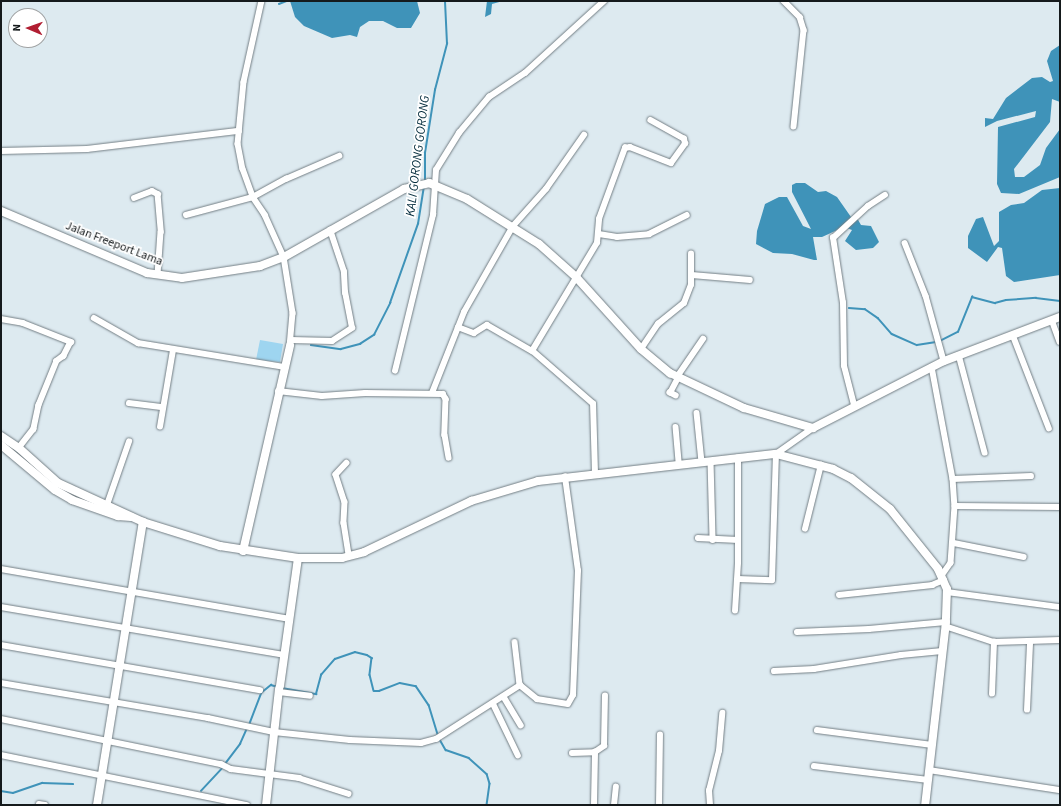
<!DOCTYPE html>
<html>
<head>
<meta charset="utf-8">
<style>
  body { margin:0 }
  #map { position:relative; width:1061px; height:806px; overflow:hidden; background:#ddeaf0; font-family:"Source Sans 3",sans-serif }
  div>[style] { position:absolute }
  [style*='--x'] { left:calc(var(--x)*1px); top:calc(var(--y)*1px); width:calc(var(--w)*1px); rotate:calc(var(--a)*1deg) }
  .green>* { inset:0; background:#9ed5f0 }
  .water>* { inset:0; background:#3f93b9 }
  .stream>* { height:1.5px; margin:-0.75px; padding:0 0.75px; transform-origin:0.75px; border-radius:0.75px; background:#3f93b9 }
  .roads { filter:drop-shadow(0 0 1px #737e84) drop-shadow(0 0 1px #737e84) }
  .street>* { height:5.5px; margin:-2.75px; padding:0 2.75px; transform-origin:2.75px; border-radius:2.75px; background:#fff }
  .secondary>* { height:8px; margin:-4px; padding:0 4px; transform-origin:4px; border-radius:4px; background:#fff }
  span { translate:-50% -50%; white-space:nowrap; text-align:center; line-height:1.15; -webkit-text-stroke:3.5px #fff; paint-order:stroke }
  .street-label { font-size:12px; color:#151a1c }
  .water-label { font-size:13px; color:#062e3e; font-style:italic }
  .frame { position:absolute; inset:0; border:2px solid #151a1c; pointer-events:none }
  .north { position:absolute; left:8px; top:8px; width:40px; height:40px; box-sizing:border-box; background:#fff; border:1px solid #a1a3a4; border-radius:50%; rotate:272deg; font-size:11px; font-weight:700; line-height:16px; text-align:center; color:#151a1c }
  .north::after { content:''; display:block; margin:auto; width:14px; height:18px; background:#b11e32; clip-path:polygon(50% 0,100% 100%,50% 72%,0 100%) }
</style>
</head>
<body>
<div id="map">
  <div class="green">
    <div style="clip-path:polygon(260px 340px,283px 344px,280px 362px,256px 360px)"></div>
  </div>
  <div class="water">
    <div style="clip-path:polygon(290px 1px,417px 1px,420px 13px,411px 28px,397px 28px,383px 21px,369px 21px,360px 27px,357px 37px,350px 35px,332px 38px,304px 26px,295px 17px)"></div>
    <div style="clip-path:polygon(487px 1px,503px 1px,492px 4px,491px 14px,485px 17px)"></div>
    <div style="clip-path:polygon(1060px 45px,1060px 102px,1052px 99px,1050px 122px,1014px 169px,1015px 177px,1024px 177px,1040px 165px,1046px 148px,1060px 129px,1060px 177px,1019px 194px,1001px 193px,997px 184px,998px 127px,1035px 117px,1036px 111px,997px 121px,985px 127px,985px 118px,993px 119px,1006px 98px,1032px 78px,1042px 77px,1050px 82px,1053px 81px,1047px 61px,1051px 51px)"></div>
    <div style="clip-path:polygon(796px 183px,805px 183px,818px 192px,826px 191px,837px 197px,851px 217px,857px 218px,861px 225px,871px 226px,879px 242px,873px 248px,856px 250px,845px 241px,852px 230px,844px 227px,822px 237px,813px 237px,817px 260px,814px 260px,792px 254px,773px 253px,756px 244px,757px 231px,765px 204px,779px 197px,787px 197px,803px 226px,811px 229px,792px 192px,792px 185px)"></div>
    <div style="clip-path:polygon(1060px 188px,1060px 275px,1014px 282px,1006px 276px,1002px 248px,998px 247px,987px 262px,968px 248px,968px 236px,976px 219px,983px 217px,994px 246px,999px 241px,999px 212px,1011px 205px,1024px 203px,1042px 190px)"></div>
  </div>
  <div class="stream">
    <div style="--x:279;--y:4;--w:9;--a:-21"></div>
    <div style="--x:425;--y:181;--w:28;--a:-90"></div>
    <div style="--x:425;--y:153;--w:64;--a:-81"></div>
    <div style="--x:435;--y:90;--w:48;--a:-75.4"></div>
    <div style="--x:447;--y:44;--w:43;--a:-92.7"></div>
    <div style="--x:849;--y:308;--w:16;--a:4"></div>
    <div style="--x:865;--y:309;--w:16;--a:35"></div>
    <div style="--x:878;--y:318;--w:21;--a:49"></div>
    <div style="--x:892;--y:334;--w:27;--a:24"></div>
    <div style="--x:917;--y:345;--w:19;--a:-9"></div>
    <div style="--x:940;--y:341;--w:20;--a:-27"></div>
    <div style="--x:958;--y:332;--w:38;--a:-68"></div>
    <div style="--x:972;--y:297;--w:24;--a:15"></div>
    <div style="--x:995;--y:303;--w:11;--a:-15"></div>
    <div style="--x:1006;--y:300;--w:30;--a:-4"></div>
    <div style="--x:1036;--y:298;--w:24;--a:7"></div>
    <div style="--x:311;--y:345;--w:30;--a:8"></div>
    <div style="--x:341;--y:349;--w:20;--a:-15"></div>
    <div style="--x:360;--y:344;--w:17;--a:-33"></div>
    <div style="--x:374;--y:335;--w:36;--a:-63"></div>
    <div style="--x:390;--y:303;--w:84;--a:-70.5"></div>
    <div style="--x:418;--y:224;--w:37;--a:-81"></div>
    <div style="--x:282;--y:688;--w:35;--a:10"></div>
    <div style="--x:316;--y:694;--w:20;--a:-75"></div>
    <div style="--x:321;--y:675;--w:21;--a:-49"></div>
    <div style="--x:335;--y:659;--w:21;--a:-19"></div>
    <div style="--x:355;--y:652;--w:12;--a:14"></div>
    <div style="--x:367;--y:655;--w:6;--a:31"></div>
    <div style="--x:372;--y:658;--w:17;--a:97"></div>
    <div style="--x:370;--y:675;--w:16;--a:76"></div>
    <div style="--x:374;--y:691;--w:5;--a:0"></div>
    <div style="--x:379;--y:691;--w:22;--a:-21"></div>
    <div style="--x:400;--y:683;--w:16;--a:11"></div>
    <div style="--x:416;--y:686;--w:23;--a:56"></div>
    <div style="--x:429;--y:705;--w:31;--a:73"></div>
    <div style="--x:249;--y:725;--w:34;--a:-69"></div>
    <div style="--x:261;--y:693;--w:13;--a:-39"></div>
    <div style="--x:271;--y:685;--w:7;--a:16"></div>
    <div style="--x:439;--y:738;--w:14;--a:60"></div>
    <div style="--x:446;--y:750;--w:24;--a:19"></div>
    <div style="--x:469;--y:758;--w:24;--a:42"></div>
    <div style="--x:487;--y:774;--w:10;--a:73"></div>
    <div style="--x:490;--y:784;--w:21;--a:98"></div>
    <div style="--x:225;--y:764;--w:25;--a:-53"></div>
    <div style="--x:240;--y:744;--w:17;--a:-66"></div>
    <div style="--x:1;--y:791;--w:12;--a:9"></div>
    <div style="--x:13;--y:793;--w:31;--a:-19"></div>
    <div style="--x:42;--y:783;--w:31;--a:2"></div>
    <div style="--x:201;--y:791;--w:33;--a:-47"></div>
  </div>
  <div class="roads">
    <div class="street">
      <div style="--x:262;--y:1;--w:83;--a:102.5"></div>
      <div style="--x:244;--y:82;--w:62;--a:95.5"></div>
      <div style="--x:238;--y:144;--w:25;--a:79"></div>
      <div style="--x:243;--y:169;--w:30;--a:70"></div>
      <div style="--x:253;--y:197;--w:22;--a:56"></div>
      <div style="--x:265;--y:215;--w:46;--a:65.7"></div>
      <div style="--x:284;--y:257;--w:57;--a:80.9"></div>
      <div style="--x:293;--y:313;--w:32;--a:95"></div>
      <div style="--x:784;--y:1;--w:23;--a:45"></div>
      <div style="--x:800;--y:17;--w:14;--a:73"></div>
      <div style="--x:804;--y:30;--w:97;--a:95.9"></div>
      <div style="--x:1;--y:151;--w:86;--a:-1.3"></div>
      <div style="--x:87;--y:149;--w:153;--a:-6.8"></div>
      <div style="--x:134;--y:198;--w:19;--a:-21"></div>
      <div style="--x:152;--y:191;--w:7;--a:27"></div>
      <div style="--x:158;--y:194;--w:38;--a:85"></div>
      <div style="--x:161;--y:232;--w:43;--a:94"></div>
      <div style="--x:186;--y:215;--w:69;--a:-15"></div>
      <div style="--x:253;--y:197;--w:38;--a:-29"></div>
      <div style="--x:286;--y:179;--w:58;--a:-23.5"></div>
      <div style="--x:599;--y:234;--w:18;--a:9"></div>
      <div style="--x:617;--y:237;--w:32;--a:-5"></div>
      <div style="--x:649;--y:234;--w:42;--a:-26.6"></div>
      <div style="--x:905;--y:243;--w:57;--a:68.4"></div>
      <div style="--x:926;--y:296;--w:67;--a:74.5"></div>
      <div style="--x:692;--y:275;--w:58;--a:4.9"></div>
      <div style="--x:94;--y:318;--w:51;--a:29.6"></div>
      <div style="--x:138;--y:343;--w:149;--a:9.3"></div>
      <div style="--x:1;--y:319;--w:22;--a:10"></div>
      <div style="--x:23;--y:323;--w:52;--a:21.6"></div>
      <div style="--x:71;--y:342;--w:16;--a:117"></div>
      <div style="--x:64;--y:356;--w:9;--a:144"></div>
      <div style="--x:57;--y:361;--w:48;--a:112.2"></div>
      <div style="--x:39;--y:405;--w:25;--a:102"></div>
      <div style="--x:34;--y:429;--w:24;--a:128"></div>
      <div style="--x:1052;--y:320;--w:23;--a:70"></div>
      <div style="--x:458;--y:327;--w:17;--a:21"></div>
      <div style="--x:474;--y:333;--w:15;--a:-32"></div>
      <div style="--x:487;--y:325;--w:52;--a:30"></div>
      <div style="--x:1013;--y:335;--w:100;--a:68.8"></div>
      <div style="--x:291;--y:340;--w:41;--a:1.4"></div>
      <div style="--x:332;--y:341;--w:24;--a:-33"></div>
      <div style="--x:352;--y:328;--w:36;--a:-101"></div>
      <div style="--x:345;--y:293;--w:21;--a:-93"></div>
      <div style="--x:344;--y:272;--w:44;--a:-108.4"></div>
      <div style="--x:641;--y:349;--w:30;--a:-56"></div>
      <div style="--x:658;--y:324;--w:33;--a:-39"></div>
      <div style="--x:684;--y:303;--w:19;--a:-69"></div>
      <div style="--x:691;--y:285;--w:31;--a:-90"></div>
      <div style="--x:959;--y:355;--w:101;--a:75.1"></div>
      <div style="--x:932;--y:367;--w:114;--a:79.4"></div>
      <div style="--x:953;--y:479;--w:27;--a:86"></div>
      <div style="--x:955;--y:506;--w:57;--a:94"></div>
      <div style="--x:951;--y:563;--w:16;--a:125"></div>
      <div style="--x:395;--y:371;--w:161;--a:-76.3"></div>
      <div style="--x:433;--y:215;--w:45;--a:-86.2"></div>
      <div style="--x:436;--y:170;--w:44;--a:-58.1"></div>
      <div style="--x:459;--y:133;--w:47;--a:-50.2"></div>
      <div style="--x:489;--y:97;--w:43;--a:-33.7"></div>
      <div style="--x:525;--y:73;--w:107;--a:-42.3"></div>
      <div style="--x:677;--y:377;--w:46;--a:-55.6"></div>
      <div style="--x:278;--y:391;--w:44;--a:6.5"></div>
      <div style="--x:322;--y:396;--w:43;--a:-4"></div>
      <div style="--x:365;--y:393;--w:78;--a:0.7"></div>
      <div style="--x:443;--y:394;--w:6;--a:59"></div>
      <div style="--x:446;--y:399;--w:36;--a:92"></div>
      <div style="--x:445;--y:435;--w:23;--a:80"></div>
      <div style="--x:432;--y:393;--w:87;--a:-68.4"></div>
      <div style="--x:464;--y:312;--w:99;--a:-60.3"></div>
      <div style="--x:513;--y:226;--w:50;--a:-48.3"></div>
      <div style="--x:546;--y:189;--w:66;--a:-54.9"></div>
      <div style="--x:676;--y:396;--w:7;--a:-153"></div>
      <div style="--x:670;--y:393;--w:17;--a:-62"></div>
      <div style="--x:129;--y:403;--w:34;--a:7"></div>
      <div style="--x:854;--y:405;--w:40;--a:-104.4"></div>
      <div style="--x:844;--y:366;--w:63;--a:-90.9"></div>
      <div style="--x:843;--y:303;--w:66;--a:-98.7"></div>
      <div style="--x:833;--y:238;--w:47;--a:-42.4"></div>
      <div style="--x:868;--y:206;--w:20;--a:-33"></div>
      <div style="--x:697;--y:413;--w:49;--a:84.2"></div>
      <div style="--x:160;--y:427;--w:78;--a:-80.4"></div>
      <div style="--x:676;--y:427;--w:37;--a:85"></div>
      <div style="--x:711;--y:461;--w:79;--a:88.5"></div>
      <div style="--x:347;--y:463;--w:16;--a:133"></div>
      <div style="--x:336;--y:475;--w:28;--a:72"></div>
      <div style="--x:345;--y:502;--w:21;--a:93"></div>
      <div style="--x:344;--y:523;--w:33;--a:81"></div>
      <div style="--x:595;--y:474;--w:70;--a:-91.6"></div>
      <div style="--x:593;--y:404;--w:81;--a:-139"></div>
      <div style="--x:532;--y:351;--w:126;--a:-59"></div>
      <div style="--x:597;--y:243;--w:24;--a:-85"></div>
      <div style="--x:599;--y:219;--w:76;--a:-69.9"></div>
      <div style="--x:625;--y:148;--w:5;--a:-11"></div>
      <div style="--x:630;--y:147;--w:44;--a:21.3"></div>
      <div style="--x:671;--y:163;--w:24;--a:-54"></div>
      <div style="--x:685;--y:144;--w:5;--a:-101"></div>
      <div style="--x:684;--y:139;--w:38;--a:-151"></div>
      <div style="--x:953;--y:479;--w:78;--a:-2.2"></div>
      <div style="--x:107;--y:505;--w:67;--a:-70.8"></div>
      <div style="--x:955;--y:506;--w:105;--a:0.5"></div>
      <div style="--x:805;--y:529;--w:66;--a:-76"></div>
      <div style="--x:698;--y:538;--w:40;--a:2.9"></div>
      <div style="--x:954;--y:543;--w:71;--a:11.3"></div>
      <div style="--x:1;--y:569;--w:293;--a:9.8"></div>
      <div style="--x:738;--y:579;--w:34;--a:2"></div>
      <div style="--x:772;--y:580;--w:126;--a:-88.2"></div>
      <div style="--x:776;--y:454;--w:45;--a:-35.1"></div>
      <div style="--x:947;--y:592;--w:114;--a:7.6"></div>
      <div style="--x:839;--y:595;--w:94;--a:-6.1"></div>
      <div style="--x:932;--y:585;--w:13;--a:-23"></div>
      <div style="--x:1;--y:607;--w:288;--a:9.6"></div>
      <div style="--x:735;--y:611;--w:48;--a:-86.4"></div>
      <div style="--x:738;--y:563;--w:105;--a:-90"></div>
      <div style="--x:945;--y:626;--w:52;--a:18.1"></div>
      <div style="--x:994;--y:642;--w:66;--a:-1.7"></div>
      <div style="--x:797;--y:632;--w:72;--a:-2.4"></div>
      <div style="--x:869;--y:629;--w:77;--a:-5.2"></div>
      <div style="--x:515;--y:642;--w:43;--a:83.4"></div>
      <div style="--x:1;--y:645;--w:263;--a:9.9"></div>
      <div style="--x:774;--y:671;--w:40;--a:-2.9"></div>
      <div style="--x:814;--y:669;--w:88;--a:-9.1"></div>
      <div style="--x:901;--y:655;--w:41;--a:-5.6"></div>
      <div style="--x:1;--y:683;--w:210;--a:9.6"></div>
      <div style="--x:208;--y:718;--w:67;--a:12"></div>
      <div style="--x:274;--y:732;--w:76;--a:6"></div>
      <div style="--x:350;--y:740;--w:71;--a:2.4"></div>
      <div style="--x:421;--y:743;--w:16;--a:-15"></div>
      <div style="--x:436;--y:739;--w:100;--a:-32.7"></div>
      <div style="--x:520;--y:685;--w:22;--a:39"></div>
      <div style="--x:537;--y:699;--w:31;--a:9"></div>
      <div style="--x:568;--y:704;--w:10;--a:-61"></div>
      <div style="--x:573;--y:695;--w:124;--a:-87.7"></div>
      <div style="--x:578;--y:571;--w:95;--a:-97.9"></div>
      <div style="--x:279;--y:692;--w:31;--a:7"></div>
      <div style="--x:992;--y:694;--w:52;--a:-87.8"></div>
      <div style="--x:504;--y:697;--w:33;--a:59"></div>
      <div style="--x:493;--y:703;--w:58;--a:64.3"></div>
      <div style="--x:1027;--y:710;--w:67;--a:-87.4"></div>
      <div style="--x:1;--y:719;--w:225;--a:11.6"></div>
      <div style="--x:221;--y:764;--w:11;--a:27"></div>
      <div style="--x:231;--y:769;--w:69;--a:7.5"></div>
      <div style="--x:299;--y:778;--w:52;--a:17.7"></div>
      <div style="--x:817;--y:730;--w:116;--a:7.4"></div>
      <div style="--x:572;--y:753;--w:23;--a:-2"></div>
      <div style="--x:1;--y:755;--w:251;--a:11.5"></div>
      <div style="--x:814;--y:766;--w:115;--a:7"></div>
      <div style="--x:929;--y:770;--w:133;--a:8.7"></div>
      <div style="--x:39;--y:804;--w:6;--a:9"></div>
      <div style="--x:594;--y:805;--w:53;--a:-88.9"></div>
      <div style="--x:595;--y:752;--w:11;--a:-34"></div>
      <div style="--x:604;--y:746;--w:50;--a:-88.9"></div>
      <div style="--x:614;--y:805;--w:18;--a:-84"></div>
      <div style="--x:659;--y:805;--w:70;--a:-89.2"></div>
      <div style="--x:710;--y:805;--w:14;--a:-94"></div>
      <div style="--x:709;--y:791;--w:41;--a:-76"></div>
      <div style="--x:719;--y:751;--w:38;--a:-85"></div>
    </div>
    <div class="secondary">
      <div style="--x:1;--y:211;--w:159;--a:23"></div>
      <div style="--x:147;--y:273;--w:35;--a:8"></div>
      <div style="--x:182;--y:278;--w:79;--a:-8.7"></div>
      <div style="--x:260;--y:266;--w:26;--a:-21"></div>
      <div style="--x:284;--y:257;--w:138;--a:-29.5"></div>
      <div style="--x:404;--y:189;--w:26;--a:-13"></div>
      <div style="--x:429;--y:183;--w:41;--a:22.8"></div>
      <div style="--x:467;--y:199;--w:85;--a:32"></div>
      <div style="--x:539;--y:244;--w:50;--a:41.7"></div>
      <div style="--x:576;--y:277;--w:97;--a:47.9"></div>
      <div style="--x:641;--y:349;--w:38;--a:40"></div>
      <div style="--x:670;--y:373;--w:82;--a:25.3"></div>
      <div style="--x:744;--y:408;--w:72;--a:16.2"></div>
      <div style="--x:813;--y:428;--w:147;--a:-27.1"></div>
      <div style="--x:944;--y:361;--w:124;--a:-20.8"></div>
      <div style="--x:1;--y:436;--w:22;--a:34"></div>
      <div style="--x:19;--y:448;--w:52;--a:41.9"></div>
      <div style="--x:58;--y:483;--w:94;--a:24.6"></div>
      <div style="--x:143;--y:522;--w:81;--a:17.3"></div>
      <div style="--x:220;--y:546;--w:79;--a:8.7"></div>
      <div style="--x:298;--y:558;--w:44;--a:0"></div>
      <div style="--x:342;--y:558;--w:23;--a:-15"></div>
      <div style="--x:364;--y:552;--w:119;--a:-25.5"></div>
      <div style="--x:471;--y:501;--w:70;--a:-16.6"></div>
      <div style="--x:538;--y:481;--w:240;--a:-6.5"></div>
      <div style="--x:776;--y:454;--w:59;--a:14.7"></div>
      <div style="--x:833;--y:469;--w:20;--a:27"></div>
      <div style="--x:851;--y:478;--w:50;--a:38.5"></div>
      <div style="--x:890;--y:509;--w:77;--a:51.3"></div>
      <div style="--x:938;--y:569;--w:22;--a:66"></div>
      <div style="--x:947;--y:589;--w:33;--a:92"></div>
      <div style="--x:946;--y:622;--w:184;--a:96.5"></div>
      <div style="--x:1;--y:445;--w:70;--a:39.8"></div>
      <div style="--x:55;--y:490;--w:20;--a:30"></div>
      <div style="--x:72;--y:500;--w:49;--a:19.2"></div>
      <div style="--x:118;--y:516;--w:13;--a:4"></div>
      <div style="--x:243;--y:551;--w:211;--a:-77.1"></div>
      <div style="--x:280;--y:686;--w:129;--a:-82"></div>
      <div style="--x:97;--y:805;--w:287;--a:-80.8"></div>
      <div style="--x:266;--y:805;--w:117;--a:-83.6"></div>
    </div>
  </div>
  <div class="street-label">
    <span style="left:114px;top:244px;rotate:21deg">Jalan Freeport Lama</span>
  </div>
  <div class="water-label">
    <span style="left:418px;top:156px;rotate:-83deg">KALI GORONG GORONG</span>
  </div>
  <div class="frame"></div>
  <div class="north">N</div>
</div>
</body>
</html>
